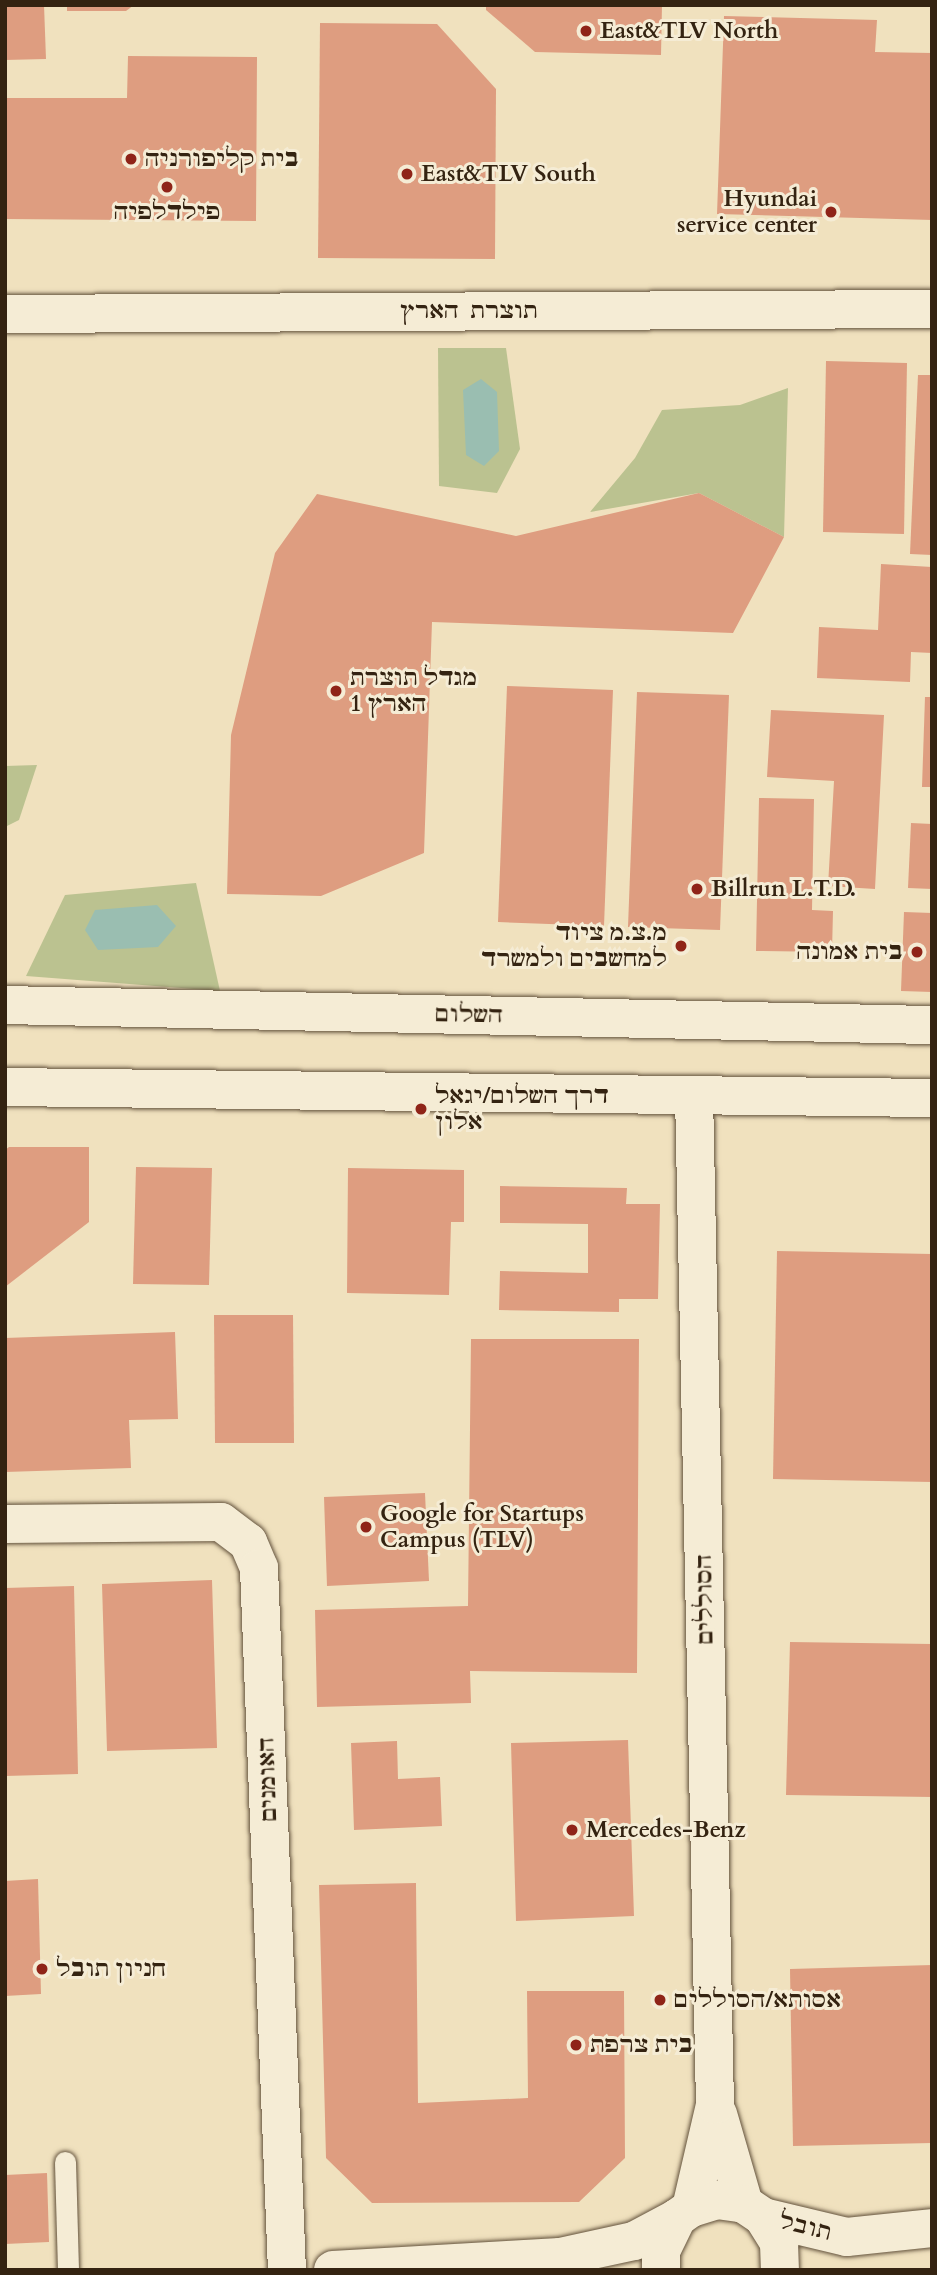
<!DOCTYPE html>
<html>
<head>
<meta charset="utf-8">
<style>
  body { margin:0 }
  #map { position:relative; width:937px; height:2275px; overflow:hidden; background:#f0e1be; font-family:Cardo,"Frank Ruhl Libre",serif }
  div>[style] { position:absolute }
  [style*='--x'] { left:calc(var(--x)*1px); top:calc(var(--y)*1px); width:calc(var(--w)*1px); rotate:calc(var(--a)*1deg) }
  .green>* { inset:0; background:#bbc290 }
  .water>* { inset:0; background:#9abeb1 }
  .building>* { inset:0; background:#de9d80 }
  .roads { filter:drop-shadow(0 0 2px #63523c) drop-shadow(0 0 2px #63523c) }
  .lane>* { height:21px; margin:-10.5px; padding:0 10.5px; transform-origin:10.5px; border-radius:10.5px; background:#f5ecd5 }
  .street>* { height:38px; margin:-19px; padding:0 19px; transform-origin:19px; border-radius:19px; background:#f5ecd5 }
  .secondary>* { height:38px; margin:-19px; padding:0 19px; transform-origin:19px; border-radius:19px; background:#f5ecd5 }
  .dots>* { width:19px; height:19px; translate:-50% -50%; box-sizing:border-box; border:4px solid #f5ecd5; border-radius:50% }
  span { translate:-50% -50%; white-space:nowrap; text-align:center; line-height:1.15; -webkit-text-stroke:6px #f5ecd5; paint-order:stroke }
  .poi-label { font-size:23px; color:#342311; font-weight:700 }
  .left { translate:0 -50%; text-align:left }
  .right { translate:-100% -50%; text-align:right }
  .street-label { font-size:23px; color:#342311 }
  .frame { position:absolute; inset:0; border:7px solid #342311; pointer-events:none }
</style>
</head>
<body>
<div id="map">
  <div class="green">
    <div style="clip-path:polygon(438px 348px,506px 348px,520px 449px,497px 493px,439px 486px)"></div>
    <div style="clip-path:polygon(788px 388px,784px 537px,699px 493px,590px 512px,635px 458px,662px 410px,740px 405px)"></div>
    <div style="clip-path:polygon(37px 765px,19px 820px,5px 827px,5px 766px)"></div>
    <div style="clip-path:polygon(196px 883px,220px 991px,26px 976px,65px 895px)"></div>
  </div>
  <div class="water">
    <div style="clip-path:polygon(481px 379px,497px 392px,499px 451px,484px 466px,466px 455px,463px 390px)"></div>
    <div style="clip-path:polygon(157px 905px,176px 926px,158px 947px,98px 950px,85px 930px,95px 910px)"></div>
  </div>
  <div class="building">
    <div style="clip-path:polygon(5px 5px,44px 5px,46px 59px,5px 60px)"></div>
    <div style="clip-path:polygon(67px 5px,134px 5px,126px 11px,67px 11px)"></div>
    <div style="clip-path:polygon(486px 5px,662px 5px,661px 55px,535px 52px,486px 10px)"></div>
    <div style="clip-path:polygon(724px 16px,877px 20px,875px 52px,932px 53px,932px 220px,717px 214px)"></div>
    <div style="clip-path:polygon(320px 23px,437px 24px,496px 89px,495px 259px,318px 258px)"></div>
    <div style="clip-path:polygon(128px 56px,257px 57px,256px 221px,5px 219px,5px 98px,127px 98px)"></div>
    <div style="clip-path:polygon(826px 361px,907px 363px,904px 534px,823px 532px)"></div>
    <div style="clip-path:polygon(918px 375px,932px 375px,932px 555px,910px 554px)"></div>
    <div style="clip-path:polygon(699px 493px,784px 537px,733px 633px,432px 622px,424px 853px,321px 896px,227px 894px,231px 735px,275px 553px,317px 494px,516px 536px)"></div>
    <div style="clip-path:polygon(881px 564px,932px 567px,932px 653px,911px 652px,910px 682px,817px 678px,819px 627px,878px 630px)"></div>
    <div style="clip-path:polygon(507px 686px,613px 690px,604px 926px,498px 922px)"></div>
    <div style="clip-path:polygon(637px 692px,729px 695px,720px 930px,628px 927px)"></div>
    <div style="clip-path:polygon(925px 697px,932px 697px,932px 787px,922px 787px)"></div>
    <div style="clip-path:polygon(771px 710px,884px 715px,875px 889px,828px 886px,834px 781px,767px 777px)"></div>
    <div style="clip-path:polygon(759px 798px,814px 799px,812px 910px,833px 911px,832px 952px,756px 951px)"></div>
    <div style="clip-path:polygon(911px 823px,932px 824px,932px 889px,908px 888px)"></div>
    <div style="clip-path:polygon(904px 912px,932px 913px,932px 992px,901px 991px)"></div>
    <div style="clip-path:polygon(9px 1147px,89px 1147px,89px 1222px,5px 1287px,5px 1150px)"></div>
    <div style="clip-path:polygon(136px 1167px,212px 1168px,209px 1285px,133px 1284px)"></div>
    <div style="clip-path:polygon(348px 1168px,464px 1170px,464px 1222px,451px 1222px,449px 1295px,347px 1293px)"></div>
    <div style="clip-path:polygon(500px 1186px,627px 1188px,626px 1204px,660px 1204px,658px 1299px,619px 1299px,619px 1312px,499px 1310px,500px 1271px,588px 1273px,588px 1224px,500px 1223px)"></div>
    <div style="clip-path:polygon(777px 1251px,932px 1254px,932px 1482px,773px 1479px)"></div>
    <div style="clip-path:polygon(214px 1315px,293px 1315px,294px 1443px,215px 1443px)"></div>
    <div style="clip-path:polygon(175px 1332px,178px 1419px,129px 1420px,131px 1468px,5px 1472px,5px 1338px)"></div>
    <div style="clip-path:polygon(471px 1339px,639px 1339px,637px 1673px,470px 1671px,471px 1703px,317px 1707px,315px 1610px,468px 1606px)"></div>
    <div style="clip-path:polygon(425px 1493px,429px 1581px,327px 1586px,324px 1497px)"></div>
    <div style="clip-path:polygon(212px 1580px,217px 1748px,107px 1751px,102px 1584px)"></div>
    <div style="clip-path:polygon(74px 1586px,78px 1774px,5px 1776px,5px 1588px)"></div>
    <div style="clip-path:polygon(790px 1642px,932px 1644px,932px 1797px,786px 1795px)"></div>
    <div style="clip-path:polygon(628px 1740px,634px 1916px,516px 1921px,511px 1743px)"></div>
    <div style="clip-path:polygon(397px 1741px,398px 1779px,440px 1777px,442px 1826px,354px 1830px,351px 1743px)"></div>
    <div style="clip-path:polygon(38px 1879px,41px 1994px,5px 1996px,5px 1881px)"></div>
    <div style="clip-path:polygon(416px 1883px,418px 2103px,528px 2098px,527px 1991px,624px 1991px,625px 2158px,579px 2202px,372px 2203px,326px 2158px,319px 1885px)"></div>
    <div style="clip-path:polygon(932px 1965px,932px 2143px,793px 2146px,790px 1969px)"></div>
    <div style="clip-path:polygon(47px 2173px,49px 2242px,5px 2244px,5px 2175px)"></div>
  </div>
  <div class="roads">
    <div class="lane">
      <div style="--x:65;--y:2162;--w:108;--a:88.4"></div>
    </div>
    <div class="street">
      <div style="--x:5;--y:314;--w:927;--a:-0.31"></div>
      <div style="--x:5;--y:1524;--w:216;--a:-0.5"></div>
      <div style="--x:221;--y:1522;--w:34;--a:37"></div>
      <div style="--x:248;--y:1542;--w:28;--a:67"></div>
      <div style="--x:259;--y:1568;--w:703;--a:87.72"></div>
      <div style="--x:718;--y:2114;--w:94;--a:73.9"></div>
      <div style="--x:691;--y:2208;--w:106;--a:-76.9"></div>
      <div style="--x:715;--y:2105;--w:1010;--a:-91.19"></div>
      <div style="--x:763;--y:2217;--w:86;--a:13.4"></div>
      <div style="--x:847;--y:2237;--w:85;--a:-6"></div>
      <div style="--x:333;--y:2270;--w:227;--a:-3.3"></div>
      <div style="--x:560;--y:2257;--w:76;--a:-12.2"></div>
      <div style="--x:634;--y:2241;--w:49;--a:-28.1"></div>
      <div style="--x:661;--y:2270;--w:19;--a:-90"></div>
      <div style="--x:661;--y:2251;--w:37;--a:-64"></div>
      <div style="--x:677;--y:2218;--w:17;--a:-36"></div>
      <div style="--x:691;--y:2208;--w:27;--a:-17"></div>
      <div style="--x:717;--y:2200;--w:27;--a:8"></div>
      <div style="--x:744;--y:2204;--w:23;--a:34"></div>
      <div style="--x:763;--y:2217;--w:31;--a:58"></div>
      <div style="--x:779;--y:2243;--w:27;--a:88"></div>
    </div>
    <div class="secondary">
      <div style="--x:5;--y:1005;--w:927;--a:1.24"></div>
      <div style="--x:5;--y:1087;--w:927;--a:0.68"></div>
    </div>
  </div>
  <div class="dots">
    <div style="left:586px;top:31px;background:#8f2418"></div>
    <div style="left:131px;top:159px;background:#8f2418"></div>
    <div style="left:407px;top:174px;background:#8f2418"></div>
    <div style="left:167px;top:187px;background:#8f2418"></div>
    <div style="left:831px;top:212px;background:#8f2418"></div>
    <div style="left:336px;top:691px;background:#8f2418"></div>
    <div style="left:697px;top:889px;background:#8f2418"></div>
    <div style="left:681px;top:946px;background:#8f2418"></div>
    <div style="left:917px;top:952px;background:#8f2418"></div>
    <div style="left:421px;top:1109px;background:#8f2418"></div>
    <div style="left:366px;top:1527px;background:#8f2418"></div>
    <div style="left:572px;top:1830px;background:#8f2418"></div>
    <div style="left:42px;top:1969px;background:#8f2418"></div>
    <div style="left:660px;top:2000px;background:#8f2418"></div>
    <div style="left:576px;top:2045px;background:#8f2418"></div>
  </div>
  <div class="poi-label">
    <span class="left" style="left:600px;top:31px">East&amp;TLV North</span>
    <span class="left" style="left:145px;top:159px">בית קליפורניה</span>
    <span class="left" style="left:421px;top:174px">East&amp;TLV South</span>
    <span class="right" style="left:817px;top:212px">Hyundai<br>service center</span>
    <span style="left:167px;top:212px">פילדלפיה</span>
    <span class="left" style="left:350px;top:691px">מגדל תוצרת<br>הארץ 1</span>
    <span class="left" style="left:711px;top:889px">Billrun L.T.D.</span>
    <span class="right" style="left:667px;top:946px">מ.צ.מ ציוד<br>למחשבים ולמשרד</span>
    <span class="right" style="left:903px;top:952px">בית אמונה</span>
    <span class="left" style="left:435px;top:1109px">דרך השלום/יגאל<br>אלון</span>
    <span class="left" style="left:380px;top:1527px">Google for Startups<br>Campus (TLV)</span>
    <span class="left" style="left:586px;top:1830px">Mercedes-Benz</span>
    <span class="left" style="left:56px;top:1969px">חניון תובל</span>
    <span class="left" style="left:674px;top:2000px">אסותא/הסוללים</span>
    <span class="left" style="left:590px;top:2045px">בית צרפת</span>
  </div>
  <div class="street-label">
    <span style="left:469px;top:311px">תוצרת הארץ</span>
    <span style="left:469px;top:1015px;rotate:1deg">השלום</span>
    <span style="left:705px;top:1600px;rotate:-91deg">הסוללים</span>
    <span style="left:268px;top:1780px;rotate:-92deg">האומנים</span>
    <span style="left:805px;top:2227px;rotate:14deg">תובל</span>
  </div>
  <div class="frame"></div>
</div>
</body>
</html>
